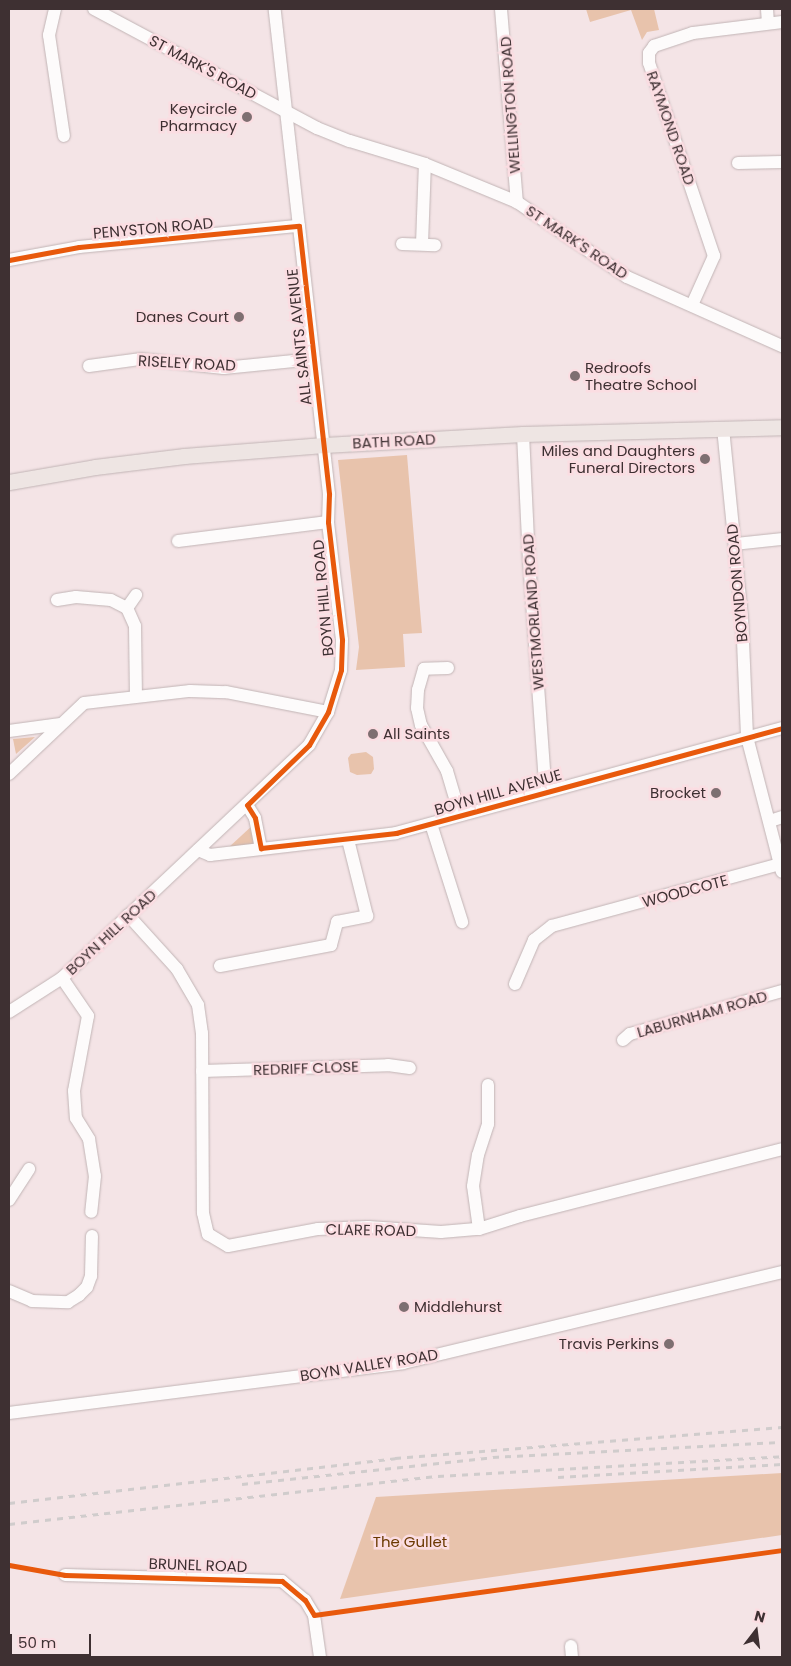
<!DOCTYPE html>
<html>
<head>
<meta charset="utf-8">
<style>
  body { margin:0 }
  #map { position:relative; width:791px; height:1666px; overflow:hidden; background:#f4e4e6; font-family:Poppins,sans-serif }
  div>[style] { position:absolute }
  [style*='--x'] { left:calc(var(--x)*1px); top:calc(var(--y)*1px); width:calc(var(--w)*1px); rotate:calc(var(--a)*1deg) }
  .green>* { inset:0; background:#e8c3ac }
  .roads { filter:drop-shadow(0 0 1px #c1b4b5) drop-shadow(0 0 1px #c1b4b5) }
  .minor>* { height:12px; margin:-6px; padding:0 6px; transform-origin:6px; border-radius:6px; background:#fdfbfb }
  .major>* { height:15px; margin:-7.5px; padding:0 7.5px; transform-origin:7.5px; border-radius:7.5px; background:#eee5e3 }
  .rail>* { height:3px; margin-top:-1.5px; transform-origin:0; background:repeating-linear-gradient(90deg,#d0cccc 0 6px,transparent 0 12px) }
  .cycleway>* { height:5px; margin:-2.5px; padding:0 2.5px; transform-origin:2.5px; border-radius:2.5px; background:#e8590c }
  .dots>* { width:14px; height:14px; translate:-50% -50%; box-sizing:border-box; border:2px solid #fbdde2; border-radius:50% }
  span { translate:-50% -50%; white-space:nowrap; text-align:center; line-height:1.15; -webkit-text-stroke:5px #fbdde2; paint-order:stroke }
  .street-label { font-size:15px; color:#3e3032 }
  .poi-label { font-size:15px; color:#3e3032 }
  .right { translate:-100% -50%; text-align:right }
  .left { translate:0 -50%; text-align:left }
  .park-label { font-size:15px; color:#6a3801 }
  .frame { position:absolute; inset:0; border:10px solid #3e3032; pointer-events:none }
  .north { position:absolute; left:731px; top:1606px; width:50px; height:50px; -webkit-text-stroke:4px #fbdde2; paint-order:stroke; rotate:15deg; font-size:14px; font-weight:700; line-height:20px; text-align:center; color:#3e3032 }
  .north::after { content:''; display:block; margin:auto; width:18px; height:22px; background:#3e3032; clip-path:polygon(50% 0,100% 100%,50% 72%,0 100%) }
  .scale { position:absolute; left:10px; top:1634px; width:81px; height:22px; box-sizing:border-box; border:2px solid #3e3032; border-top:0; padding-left:6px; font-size:15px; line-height:18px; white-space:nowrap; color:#3e3032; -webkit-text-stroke:4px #fbdde2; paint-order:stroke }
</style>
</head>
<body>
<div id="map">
  <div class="green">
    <div style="clip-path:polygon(586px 9px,654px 9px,659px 30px,647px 32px,642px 40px,631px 10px,590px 22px)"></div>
    <div style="clip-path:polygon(407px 455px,422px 633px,403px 634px,405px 667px,356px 670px,359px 647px,338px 460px)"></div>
    <div style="clip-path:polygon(35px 737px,16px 754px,13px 739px)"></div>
    <div style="clip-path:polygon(366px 752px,373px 757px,374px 769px,371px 774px,357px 775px,350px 772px,348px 758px,351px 754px)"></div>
    <div style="clip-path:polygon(254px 824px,259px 844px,228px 848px)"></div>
    <div style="clip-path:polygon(782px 1473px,782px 1535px,340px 1599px,376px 1497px)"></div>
  </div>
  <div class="roads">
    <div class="minor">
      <div style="--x:55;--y:9;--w:27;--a:103"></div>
      <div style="--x:49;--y:35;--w:102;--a:81.6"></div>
      <div style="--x:94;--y:9;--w:253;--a:28.1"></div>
      <div style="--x:317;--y:128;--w:35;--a:22"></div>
      <div style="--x:350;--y:141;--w:78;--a:17"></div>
      <div style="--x:425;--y:164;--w:100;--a:22.4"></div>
      <div style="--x:517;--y:202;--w:133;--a:34.3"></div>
      <div style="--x:627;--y:277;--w:170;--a:24"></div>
      <div style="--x:501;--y:9;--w:194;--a:85.3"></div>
      <div style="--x:767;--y:9;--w:14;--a:86"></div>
      <div style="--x:738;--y:163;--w:44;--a:-1.3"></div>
      <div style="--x:402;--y:244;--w:33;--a:2"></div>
      <div style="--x:422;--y:244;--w:80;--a:-87.9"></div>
      <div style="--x:9;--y:260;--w:71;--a:-10.5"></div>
      <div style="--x:79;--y:247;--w:221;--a:-5.5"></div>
      <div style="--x:692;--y:305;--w:54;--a:-65.8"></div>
      <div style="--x:714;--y:256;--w:204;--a:-108.6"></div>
      <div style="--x:649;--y:63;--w:10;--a:-90"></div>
      <div style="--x:649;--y:53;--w:9;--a:-54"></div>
      <div style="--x:654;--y:46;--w:41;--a:-18.4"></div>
      <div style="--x:693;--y:33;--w:90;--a:-7"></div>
      <div style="--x:89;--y:366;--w:51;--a:-7.8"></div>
      <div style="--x:140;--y:359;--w:84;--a:6.1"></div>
      <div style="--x:224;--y:368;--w:90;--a:-5.7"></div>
      <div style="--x:723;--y:428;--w:190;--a:84.3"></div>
      <div style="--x:742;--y:617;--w:120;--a:87.6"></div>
      <div style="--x:747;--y:737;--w:139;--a:75.5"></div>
      <div style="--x:523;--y:434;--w:126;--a:87.3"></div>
      <div style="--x:529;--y:560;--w:222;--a:85.9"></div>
      <div style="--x:545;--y:781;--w:9;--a:72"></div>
      <div style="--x:178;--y:541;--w:151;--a:-7.2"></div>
      <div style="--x:735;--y:544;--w:47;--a:-6.1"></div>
      <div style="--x:57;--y:600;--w:19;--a:-9"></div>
      <div style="--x:76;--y:597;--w:35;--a:5"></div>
      <div style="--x:111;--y:600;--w:18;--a:27"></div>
      <div style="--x:127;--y:608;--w:20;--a:66"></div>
      <div style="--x:135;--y:626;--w:70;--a:89.2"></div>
      <div style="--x:127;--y:608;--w:16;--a:-55"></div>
      <div style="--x:448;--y:668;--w:24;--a:178"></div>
      <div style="--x:424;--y:669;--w:22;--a:106"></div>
      <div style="--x:418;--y:690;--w:18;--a:93"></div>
      <div style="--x:417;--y:708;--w:17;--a:77"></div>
      <div style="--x:421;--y:725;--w:53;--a:60.5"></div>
      <div style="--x:447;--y:771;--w:46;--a:73.5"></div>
      <div style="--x:9;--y:731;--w:52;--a:-7.7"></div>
      <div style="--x:9;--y:774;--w:103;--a:-43.4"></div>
      <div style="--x:84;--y:703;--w:107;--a:-6.5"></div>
      <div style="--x:190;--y:691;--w:36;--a:2"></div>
      <div style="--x:226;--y:692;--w:104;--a:11.1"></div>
      <div style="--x:247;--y:805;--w:15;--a:58"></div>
      <div style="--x:255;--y:818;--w:31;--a:79"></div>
      <div style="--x:770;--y:821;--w:13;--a:-18"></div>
      <div style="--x:431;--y:824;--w:103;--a:72.4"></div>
      <div style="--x:198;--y:850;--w:13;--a:23"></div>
      <div style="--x:210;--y:855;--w:187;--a:-6.7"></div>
      <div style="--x:396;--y:833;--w:400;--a:-15.2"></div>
      <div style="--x:128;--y:915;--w:73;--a:47.8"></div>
      <div style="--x:177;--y:969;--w:42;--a:59.7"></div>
      <div style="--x:198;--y:1005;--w:28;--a:82"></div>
      <div style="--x:202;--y:1033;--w:180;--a:89.7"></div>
      <div style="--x:203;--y:1213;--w:22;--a:77"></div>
      <div style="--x:208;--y:1234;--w:23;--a:31"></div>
      <div style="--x:228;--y:1246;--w:92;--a:-10.7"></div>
      <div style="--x:318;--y:1229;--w:50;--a:-2.3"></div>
      <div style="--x:368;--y:1227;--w:73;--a:3.9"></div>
      <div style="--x:441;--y:1232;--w:38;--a:-5"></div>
      <div style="--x:479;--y:1229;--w:43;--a:-17.6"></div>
      <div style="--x:520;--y:1216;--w:270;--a:-14.3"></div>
      <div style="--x:220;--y:966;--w:113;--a:-10.7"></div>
      <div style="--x:331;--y:945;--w:24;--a:-75"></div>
      <div style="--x:337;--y:922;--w:31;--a:-11"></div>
      <div style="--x:367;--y:916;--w:78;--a:-104"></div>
      <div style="--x:62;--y:978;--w:46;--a:55.6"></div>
      <div style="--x:88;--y:1016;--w:76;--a:100.6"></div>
      <div style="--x:74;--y:1091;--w:27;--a:86"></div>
      <div style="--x:76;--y:1118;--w:25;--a:58"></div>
      <div style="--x:89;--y:1139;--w:37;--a:81"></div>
      <div style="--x:95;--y:1176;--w:36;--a:96"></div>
      <div style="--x:515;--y:984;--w:48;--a:-66.6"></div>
      <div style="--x:534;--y:940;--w:23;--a:-38"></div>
      <div style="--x:552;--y:926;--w:236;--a:-15.2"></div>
      <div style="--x:9;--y:1012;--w:63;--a:-32.7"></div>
      <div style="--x:62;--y:978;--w:340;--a:-43.3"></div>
      <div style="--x:309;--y:745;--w:38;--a:-60"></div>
      <div style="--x:328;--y:712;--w:44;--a:-72.8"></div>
      <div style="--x:341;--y:670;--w:30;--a:-88"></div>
      <div style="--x:342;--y:640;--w:119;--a:-96.8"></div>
      <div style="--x:328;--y:522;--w:28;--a:-88"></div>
      <div style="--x:329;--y:494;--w:488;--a:-96.4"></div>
      <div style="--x:623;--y:1040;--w:9;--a:-41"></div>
      <div style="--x:630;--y:1034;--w:158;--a:-15.8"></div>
      <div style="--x:202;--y:1071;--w:186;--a:-1.8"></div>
      <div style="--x:388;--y:1065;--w:22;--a:8"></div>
      <div style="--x:9;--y:1200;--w:37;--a:-57"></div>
      <div style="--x:479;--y:1229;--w:43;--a:-97.9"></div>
      <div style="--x:473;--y:1186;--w:31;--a:-81"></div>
      <div style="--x:478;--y:1155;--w:33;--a:-72"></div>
      <div style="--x:488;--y:1124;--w:39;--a:-90"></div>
      <div style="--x:9;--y:1291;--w:25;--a:23"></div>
      <div style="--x:32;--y:1301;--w:36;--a:2"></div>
      <div style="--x:68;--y:1302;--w:13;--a:-32"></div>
      <div style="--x:79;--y:1295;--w:11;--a:-45"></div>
      <div style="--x:87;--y:1287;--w:12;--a:-70"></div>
      <div style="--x:91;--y:1276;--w:40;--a:-88.6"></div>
      <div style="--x:9;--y:1413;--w:397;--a:-7.2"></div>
      <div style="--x:403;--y:1363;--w:390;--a:-13.5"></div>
      <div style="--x:65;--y:1575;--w:217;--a:1.6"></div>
      <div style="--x:282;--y:1581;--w:30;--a:40"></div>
      <div style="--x:305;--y:1600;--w:17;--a:59"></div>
      <div style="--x:314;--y:1615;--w:42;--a:81.9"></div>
      <div style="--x:571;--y:1646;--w:11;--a:85"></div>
    </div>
    <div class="major">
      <div style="--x:9;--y:482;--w:87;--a:-9.9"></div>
      <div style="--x:95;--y:467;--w:90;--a:-7"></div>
      <div style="--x:184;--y:456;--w:140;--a:-4.5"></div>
      <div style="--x:324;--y:445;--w:199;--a:-3.2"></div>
      <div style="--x:523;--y:434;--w:259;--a:-1.5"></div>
    </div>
  </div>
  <div class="rail">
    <div style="--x:558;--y:1477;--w:224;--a:-3.3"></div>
    <div style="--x:242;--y:1484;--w:252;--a:-6.1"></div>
    <div style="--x:493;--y:1457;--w:289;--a:-3"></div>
    <div style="--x:9;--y:1503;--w:389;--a:-6.6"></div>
    <div style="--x:395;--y:1458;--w:388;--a:-4.6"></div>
    <div style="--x:9;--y:1524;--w:432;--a:-6.4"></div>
    <div style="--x:438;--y:1476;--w:345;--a:-3.3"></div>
  </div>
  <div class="cycleway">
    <div style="--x:9;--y:260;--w:71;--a:-10.5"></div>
    <div style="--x:79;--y:247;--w:221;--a:-5.5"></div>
    <div style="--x:299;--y:226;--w:270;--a:83.6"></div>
    <div style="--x:329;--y:494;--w:28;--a:92"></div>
    <div style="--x:328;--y:522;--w:119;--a:83.2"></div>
    <div style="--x:342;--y:640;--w:30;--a:92"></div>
    <div style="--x:341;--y:670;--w:44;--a:107.2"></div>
    <div style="--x:328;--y:712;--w:38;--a:120"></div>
    <div style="--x:309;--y:745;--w:86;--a:135.9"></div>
    <div style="--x:247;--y:805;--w:15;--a:58"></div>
    <div style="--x:255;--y:818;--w:31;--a:79"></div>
    <div style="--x:261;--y:848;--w:136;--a:-6.3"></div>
    <div style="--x:396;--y:833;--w:400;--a:-15.2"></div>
    <div style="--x:9;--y:1565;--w:57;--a:10.1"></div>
    <div style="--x:65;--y:1575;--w:217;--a:1.6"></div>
    <div style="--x:282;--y:1581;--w:30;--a:40"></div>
    <div style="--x:305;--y:1600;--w:17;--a:59"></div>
    <div style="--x:314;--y:1615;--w:472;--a:-7.9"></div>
  </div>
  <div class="dots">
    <div style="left:247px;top:117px;background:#7e6f71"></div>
    <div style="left:239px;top:317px;background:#7e6f71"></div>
    <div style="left:575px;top:376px;background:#7e6f71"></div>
    <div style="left:705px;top:459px;background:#7e6f71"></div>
    <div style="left:373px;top:734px;background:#7e6f71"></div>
    <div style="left:716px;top:793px;background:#7e6f71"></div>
    <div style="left:404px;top:1307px;background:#7e6f71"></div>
    <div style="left:669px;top:1344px;background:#7e6f71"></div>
  </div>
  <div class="street-label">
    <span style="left:203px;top:67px;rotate:28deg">ST MARK'S ROAD</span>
    <span style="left:510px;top:105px;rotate:-94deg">WELLINGTON ROAD</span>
    <span style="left:671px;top:128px;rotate:71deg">RAYMOND ROAD</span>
    <span style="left:153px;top:228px;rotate:-5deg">PENYSTON ROAD</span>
    <span style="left:577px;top:242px;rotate:34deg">ST MARK'S ROAD</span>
    <span style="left:299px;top:337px;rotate:-96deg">ALL SAINTS AVENUE</span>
    <span style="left:187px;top:363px;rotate:3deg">RISELEY ROAD</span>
    <span style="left:394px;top:441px;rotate:-3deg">BATH ROAD</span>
    <span style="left:737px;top:583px;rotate:-95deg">BOYNDON ROAD</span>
    <span style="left:323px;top:598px;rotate:-95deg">BOYN HILL ROAD</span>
    <span style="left:533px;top:612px;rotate:-94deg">WESTMORLAND ROAD</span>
    <span style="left:498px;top:792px;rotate:-16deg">BOYN HILL AVENUE</span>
    <span style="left:685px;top:891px;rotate:-15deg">WOODCOTE</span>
    <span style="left:111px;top:932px;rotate:-43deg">BOYN HILL ROAD</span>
    <span style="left:702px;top:1014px;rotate:-16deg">LABURNHAM ROAD</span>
    <span style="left:306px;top:1068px;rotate:-2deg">REDRIFF CLOSE</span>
    <span style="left:371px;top:1230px;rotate:1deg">CLARE ROAD</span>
    <span style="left:369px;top:1365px;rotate:-9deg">BOYN VALLEY ROAD</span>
    <span style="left:198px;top:1565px;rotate:2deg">BRUNEL ROAD</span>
  </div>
  <div class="poi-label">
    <span class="right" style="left:237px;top:117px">Keycircle<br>Pharmacy</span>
    <span class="right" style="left:229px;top:317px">Danes Court</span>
    <span class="left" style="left:585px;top:376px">Redroofs<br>Theatre School</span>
    <span class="right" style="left:695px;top:459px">Miles and Daughters<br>Funeral Directors</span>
    <span class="left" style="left:383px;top:734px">All Saints</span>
    <span class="right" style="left:706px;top:793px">Brocket</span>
    <span class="left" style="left:414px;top:1307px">Middlehurst</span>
    <span class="right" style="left:659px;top:1344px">Travis Perkins</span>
  </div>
  <div class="park-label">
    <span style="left:410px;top:1542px">The Gullet</span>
  </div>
  <div class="frame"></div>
  <div class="north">N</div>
  <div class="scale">50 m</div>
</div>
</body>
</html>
